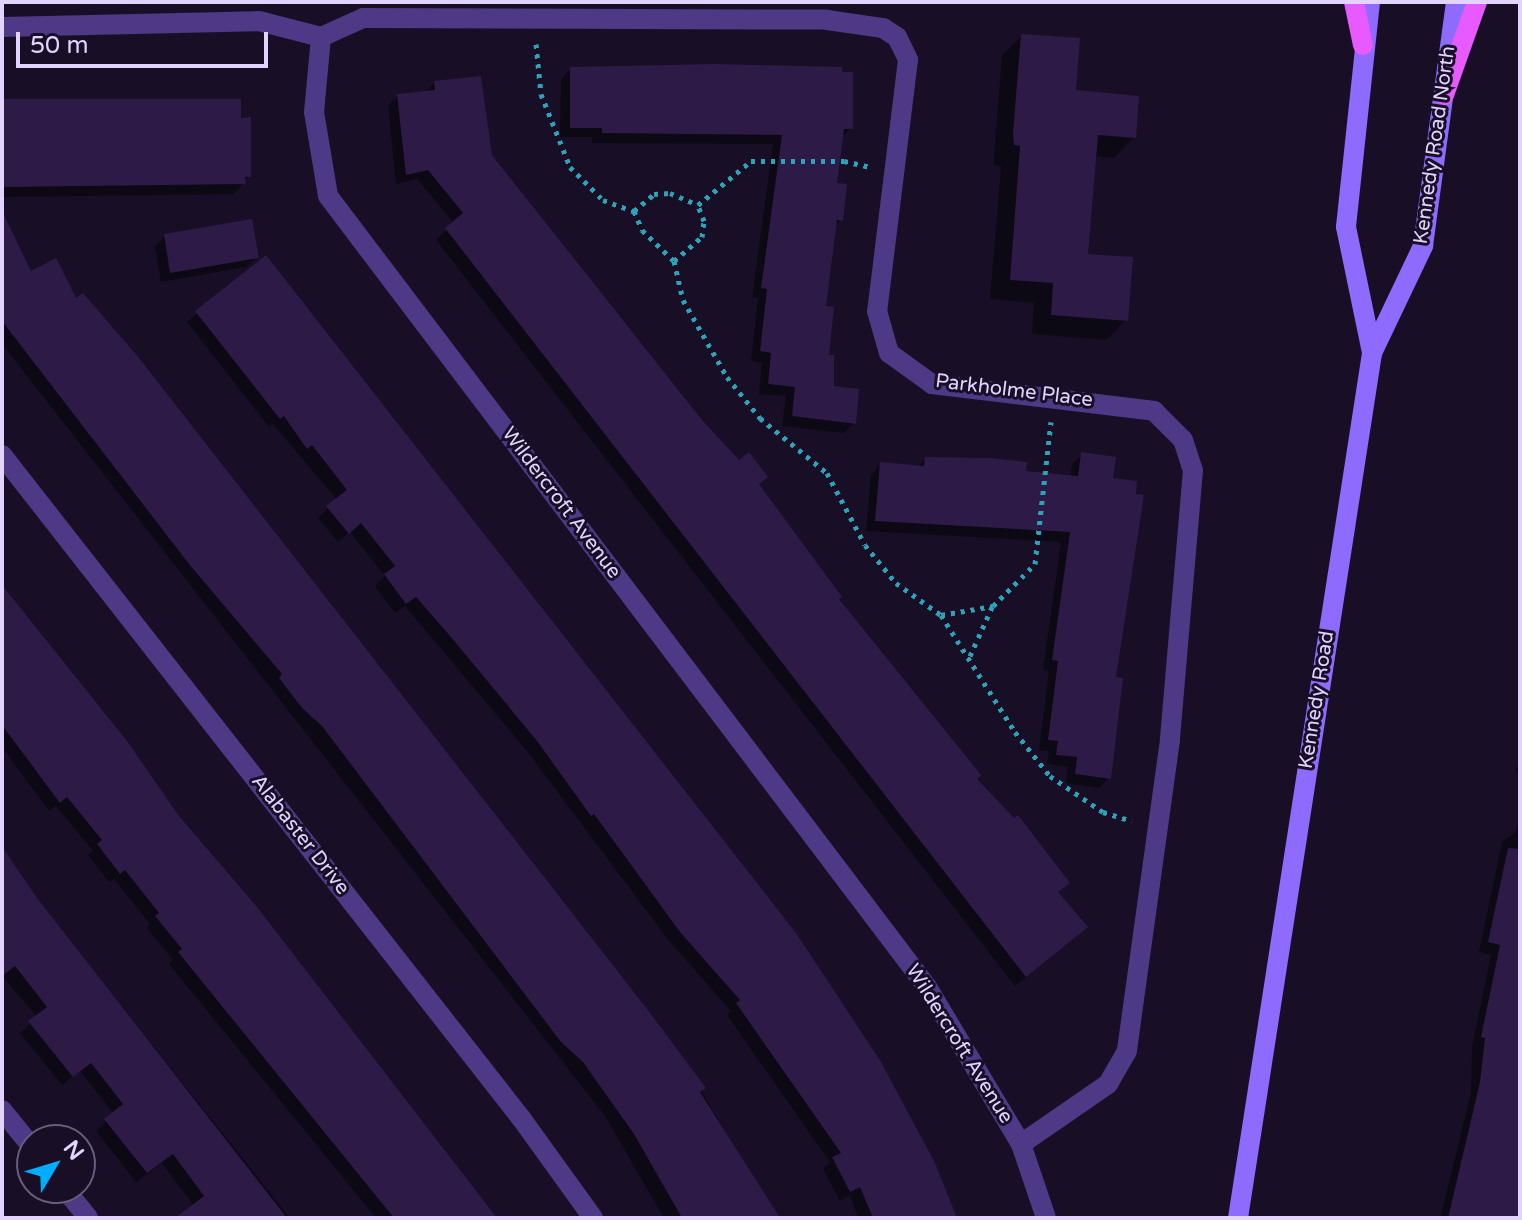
<!DOCTYPE html>
<html>
<head>
<meta charset="utf-8">
<style>
  body { margin:0 }
  #map { position:relative; width:1522px; height:1220px; overflow:hidden; background:#180f26; font-family:"Varela Round",sans-serif }
  div>[style] { position:absolute }
  [style*='--x'] { left:calc(var(--x)*1px); top:calc(var(--y)*1px); width:calc(var(--w)*1px); rotate:calc(var(--a)*1deg) }
  .shadow>* { inset:0; background:#0007 }
  .building>* { inset:0; background:#2d1a47 }
  .path>* { height:5px; margin-top:-2.5px; transform-origin:0; background:repeating-linear-gradient(90deg,#2da3b9 0 4px,transparent 0 10px) }
  .minor>* { height:20px; margin:-10px; padding:0 10px; transform-origin:10px; border-radius:10px; background:#4d3985 }
  .tertiary>* { height:20px; margin:-10px; padding:0 10px; transform-origin:10px; border-radius:10px; background:#4d3985 }
  .secondary>* { height:20px; margin:-10px; padding:0 10px; transform-origin:10px; border-radius:10px; background:#8f6aff }
  .primary>* { height:20px; margin:-10px; padding:0 10px; transform-origin:10px; border-radius:10px; background:#e65aff }
  span { translate:-50% -50%; white-space:nowrap; text-align:center; line-height:1.15; -webkit-text-stroke:6px #180f26; paint-order:stroke }
  .street-label { font-size:20px; color:#e2d3ff }
  .frame { position:absolute; inset:0; border:4px solid #e2d3ff; pointer-events:none }
  .north { position:absolute; left:16px; top:1124px; width:80px; height:80px; box-sizing:border-box; background:#180f26; border:2px solid #695d7d; border-radius:50%; rotate:52deg; font-size:22px; font-weight:700; line-height:32px; text-align:center; color:#e2d3ff }
  .north::after { content:''; display:block; margin:auto; width:28px; height:36px; background:#00adfe; clip-path:polygon(50% 0,100% 100%,50% 72%,0 100%) }
  .scale { position:absolute; left:16px; top:32px; width:252px; height:36px; box-sizing:border-box; border:4px solid #e2d3ff; border-top:0; padding-left:10px; font-size:24px; line-height:28px; white-space:nowrap; color:#e2d3ff; -webkit-text-stroke:6px #180f26; paint-order:stroke }
</style>
</head>
<body>
<div id="map">
  <div class="shadow">
    <div style="clip-path:polygon(1022px 36px,1074px 92px,1134px 137px,1114px 158px,1094px 156px,1086px 256px,1126px 320px,1106px 340px,1032px 334px,1034px 303px,990px 299px,1001px 166px,994px 165px,994px 154px,1002px 56px)"></div>
    <div style="clip-path:polygon(571px 69px,851px 128px,840px 139px,835px 185px,841px 220px,834px 227px,824px 308px,832px 388px,854px 423px,844px 433px,782px 426px,786px 396px,759px 394px,762px 363px,751px 361px,758px 298px,752px 298px,773px 144px,592px 143px,592px 137px,560px 137px,561px 79px)"></div>
    <div style="clip-path:polygon(435px 82px,701px 422px,757px 485px,836px 600px,975px 779px,1075px 937px,1015px 986px,436px 240px,454px 223px,417px 179px,396px 184px,388px 106px,398px 96px,425px 93px)"></div>
    <div style="clip-path:polygon(2px 103px,239px 120px,249px 176px,234px 194px,2px 197px)"></div>
    <div style="clip-path:polygon(2px 217px,30px 273px,76px 301px,682px 1058px,776px 1218px,664px 1218px,605px 1116px,2px 344px)"></div>
    <div style="clip-path:polygon(165px 236px,257px 257px,247px 267px,161px 282px,155px 247px)"></div>
    <div style="clip-path:polygon(265px 258px,955px 1218px,858px 1218px,850px 1195px,840px 1201px,823px 1169px,830px 1162px,727px 1015px,731px 1011px,670px 942px,527px 751px,405px 606px,395px 613px,375px 586px,385px 576px,350px 532px,338px 542px,318px 518px,337px 500px,273px 424px,269px 427px,187px 322px)"></div>
    <div style="clip-path:polygon(1082px 454px,1111px 480px,1114px 679px,1109px 778px,1099px 788px,1066px 783px,1068px 767px,1047px 764px,1049px 751px,1039px 750px,1049px 671px,1043px 670px,1061px 542px,866px 531px,871px 475px,881px 464px,917px 467px,926px 459px,1070px 478px,1072px 465px)"></div>
    <div style="clip-path:polygon(2px 588px,178px 818px,494px 1218px,376px 1218px,169px 964px,173px 960px,147px 928px,150px 924px,114px 879px,109px 882px,88px 855px,93px 851px,56px 806px,49px 811px,2px 747px)"></div>
    <div style="clip-path:polygon(1520px 755px,1520px 773px,1516px 772px)"></div>
    <div style="clip-path:polygon(1520px 808px,1520px 1218px,1440px 1218px,1471px 1093px,1472px 1047px,1491px 955px,1479px 952px,1502px 842px,1516px 832px)"></div>
    <div style="clip-path:polygon(2px 856px,290px 1218px,180px 1218px,194px 1206px,162px 1163px,136px 1182px,96px 1131px,114px 1114px,80px 1071px,62px 1085px,20px 1033px,37px 1017px,2px 976px)"></div>
  </div>
  <div class="building">
    <div style="clip-path:polygon(1021px 34px,1080px 38px,1076px 90px,1139px 96px,1136px 138px,1098px 135px,1088px 254px,1133px 257px,1128px 321px,1051px 315px,1053px 283px,1010px 280px,1020px 146px,1014px 145px,1013px 133px)"></div>
    <div style="clip-path:polygon(715px 64px,842px 67px,842px 72px,853px 72px,853px 129px,844px 129px,837px 183px,847px 184px,843px 221px,837px 220px,826px 306px,834px 307px,829px 355px,834px 355px,834px 386px,859px 389px,856px 424px,792px 416px,795px 387px,768px 384px,771px 353px,760px 351px,767px 289px,761px 288px,782px 135px,602px 133px,602px 128px,570px 128px,570px 67px)"></div>
    <div style="clip-path:polygon(481px 76px,492px 155px,702px 420px,739px 460px,749px 452px,768px 477px,759px 484px,842px 597px,839px 599px,981px 775px,977px 779px,1014px 818px,1018px 815px,1070px 883px,1058px 892px,1088px 927px,1026px 977px,445px 228px,463px 213px,428px 170px,406px 175px,397px 94px,435px 90px,434px 81px)"></div>
    <div style="clip-path:polygon(2px 99px,241px 99px,241px 118px,251px 117px,251px 177px,245px 177px,246px 184px,2px 187px)"></div>
    <div style="clip-path:polygon(2px 211px,31px 271px,56px 258px,76px 298px,83px 293px,139px 358px,647px 1009px,706px 1088px,700px 1092px,780px 1218px,682px 1218px,634px 1134px,583px 1062px,561px 1042px,322px 726px,302px 708px,279px 678px,282px 674px,189px 564px,2px 321px)"></div>
    <div style="clip-path:polygon(252px 219px,259px 258px,170px 273px,164px 234px)"></div>
    <div style="clip-path:polygon(266px 255px,796px 933px,881px 1062px,935px 1163px,957px 1218px,873px 1218px,860px 1187px,850px 1192px,832px 1157px,841px 1153px,736px 1003px,740px 1000px,680px 932px,594px 814px,591px 816px,537px 741px,451px 637px,416px 597px,406px 604px,384px 574px,395px 566px,361px 523px,349px 534px,326px 506px,347px 490px,312px 445px,307px 449px,284px 416px,280px 419px,195px 311px)"></div>
    <div style="clip-path:polygon(1081px 452px,1116px 457px,1113px 478px,1137px 481px,1136px 494px,1144px 495px,1116px 677px,1123px 678px,1111px 779px,1075px 774px,1077px 757px,1056px 755px,1058px 741px,1048px 740px,1058px 661px,1052px 660px,1070px 532px,875px 521px,880px 462px,924px 466px,925px 457px,989px 458px,1027px 462px,1026px 471px,1078px 476px)"></div>
    <div style="clip-path:polygon(2px 585px,127px 741px,179px 816px,257px 907px,497px 1218px,394px 1218px,178px 952px,182px 949px,155px 916px,159px 913px,125px 870px,120px 874px,97px 844px,102px 840px,67px 797px,60px 803px,2px 725px)"></div>
    <div style="clip-path:polygon(2px 847px,37px 898px,287px 1218px,175px 1218px,204px 1196px,173px 1154px,147px 1173px,104px 1119px,123px 1104px,91px 1063px,73px 1077px,28px 1021px,47px 1007px,15px 966px,2px 976px)"></div>
    <div style="clip-path:polygon(1508px 848px,1520px 849px,1520px 1218px,1448px 1218px,1480px 1082px,1485px 1038px,1481px 1037px,1500px 945px,1488px 942px)"></div>
  </div>
  <div class="path">
    <div style="--x:536;--y:44;--w:50;--a:84.3"></div>
    <div style="--x:541;--y:94;--w:79;--a:68.3"></div>
    <div style="--x:570;--y:167;--w:47;--a:45"></div>
    <div style="--x:603;--y:200;--w:33;--a:20"></div>
    <div style="--x:634;--y:211;--w:21;--a:67"></div>
    <div style="--x:642;--y:230;--w:45;--a:44.1"></div>
    <div style="--x:674;--y:261;--w:40;--a:77"></div>
    <div style="--x:683;--y:300;--w:89;--a:60.3"></div>
    <div style="--x:727;--y:377;--w:53;--a:51.2"></div>
    <div style="--x:760;--y:418;--w:87;--a:39.4"></div>
    <div style="--x:827;--y:473;--w:81;--a:62.2"></div>
    <div style="--x:865;--y:545;--w:49;--a:50.8"></div>
    <div style="--x:896;--y:583;--w:55;--a:35.4"></div>
    <div style="--x:941;--y:615;--w:138;--a:57.7"></div>
    <div style="--x:1015;--y:732;--w:56;--a:51.5"></div>
    <div style="--x:1050;--y:776;--w:64;--a:34.2"></div>
    <div style="--x:1103;--y:812;--w:30;--a:17"></div>
    <div style="--x:634;--y:211;--w:26;--a:-40"></div>
    <div style="--x:654;--y:194;--w:16;--a:-4"></div>
    <div style="--x:670;--y:193;--w:30;--a:23"></div>
    <div style="--x:698;--y:205;--w:69;--a:-39.7"></div>
    <div style="--x:751;--y:161;--w:93;--a:0"></div>
    <div style="--x:844;--y:161;--w:28;--a:13"></div>
    <div style="--x:674;--y:261;--w:37;--a:-41"></div>
    <div style="--x:702;--y:237;--w:16;--a:-83"></div>
    <div style="--x:704;--y:221;--w:17;--a:-111"></div>
    <div style="--x:941;--y:615;--w:53;--a:-9.8"></div>
    <div style="--x:993;--y:606;--w:59;--a:-45"></div>
    <div style="--x:1035;--y:564;--w:143;--a:-83.6"></div>
    <div style="--x:970;--y:656;--w:54;--a:-65.8"></div>
  </div>
  <div class="minor">
    <div style="--x:2;--y:27;--w:257;--a:-1.3"></div>
    <div style="--x:259;--y:21;--w:64;--a:14.5"></div>
    <div style="--x:321;--y:37;--w:46;--a:-24.3"></div>
    <div style="--x:363;--y:18;--w:464;--a:0.2"></div>
    <div style="--x:827;--y:20;--w:57;--a:8.1"></div>
    <div style="--x:883;--y:28;--w:17;--a:33"></div>
    <div style="--x:897;--y:37;--w:25;--a:64"></div>
    <div style="--x:908;--y:60;--w:253;--a:97"></div>
    <div style="--x:877;--y:311;--w:44;--a:74.1"></div>
    <div style="--x:889;--y:353;--w:53;--a:35.8"></div>
    <div style="--x:932;--y:384;--w:224;--a:6.9"></div>
    <div style="--x:1154;--y:411;--w:41;--a:45"></div>
    <div style="--x:1183;--y:440;--w:32;--a:72"></div>
    <div style="--x:1193;--y:470;--w:271;--a:94.9"></div>
    <div style="--x:1170;--y:740;--w:314;--a:97.9"></div>
    <div style="--x:1127;--y:1051;--w:38;--a:120"></div>
    <div style="--x:1108;--y:1084;--w:106;--a:145.4"></div>
    <div style="--x:321;--y:37;--w:75;--a:95.3"></div>
    <div style="--x:314;--y:112;--w:85;--a:80.5"></div>
    <div style="--x:328;--y:196;--w:992;--a:52.86"></div>
    <div style="--x:927;--y:987;--w:183;--a:59.1"></div>
    <div style="--x:1021;--y:1144;--w:78;--a:71.3"></div>
    <div style="--x:2;--y:455;--w:842;--a:51.95"></div>
    <div style="--x:521;--y:1118;--w:123;--a:54.2"></div>
  </div>
  <div class="tertiary">
    <div style="--x:2;--y:1110;--w:48;--a:51"></div>
    <div style="--x:64;--y:1188;--w:38;--a:51"></div>
  </div>
  <div class="secondary">
    <div style="--x:1370;--y:2;--w:226;--a:96.1"></div>
    <div style="--x:1346;--y:227;--w:129;--a:78.3"></div>
    <div style="--x:1238;--y:1218;--w:875;--a:-81.19"></div>
    <div style="--x:1372;--y:353;--w:119;--a:-64.5"></div>
    <div style="--x:1423;--y:246;--w:246;--a:-82.3"></div>
  </div>
  <div class="primary">
    <div style="--x:1354;--y:2;--w:44;--a:78.2"></div>
    <div style="--x:1444;--y:95;--w:99;--a:-70.5"></div>
  </div>
  <div class="street-label">
    <span style="left:1435px;top:145px;rotate:-82deg">Kennedy Road North</span>
    <span style="left:1014px;top:391px;rotate:7deg">Parkholme Place</span>
    <span style="left:561px;top:503px;rotate:53deg">Wildercroft Avenue</span>
    <span style="left:1317px;top:700px;rotate:-81deg">Kennedy Road</span>
    <span style="left:300px;top:835px;rotate:52deg">Alabaster Drive</span>
    <span style="left:959px;top:1044px;rotate:58deg">Wildercroft Avenue</span>
  </div>
  <div class="frame"></div>
  <div class="north">N</div>
  <div class="scale">50 m</div>
</div>
</body>
</html>
